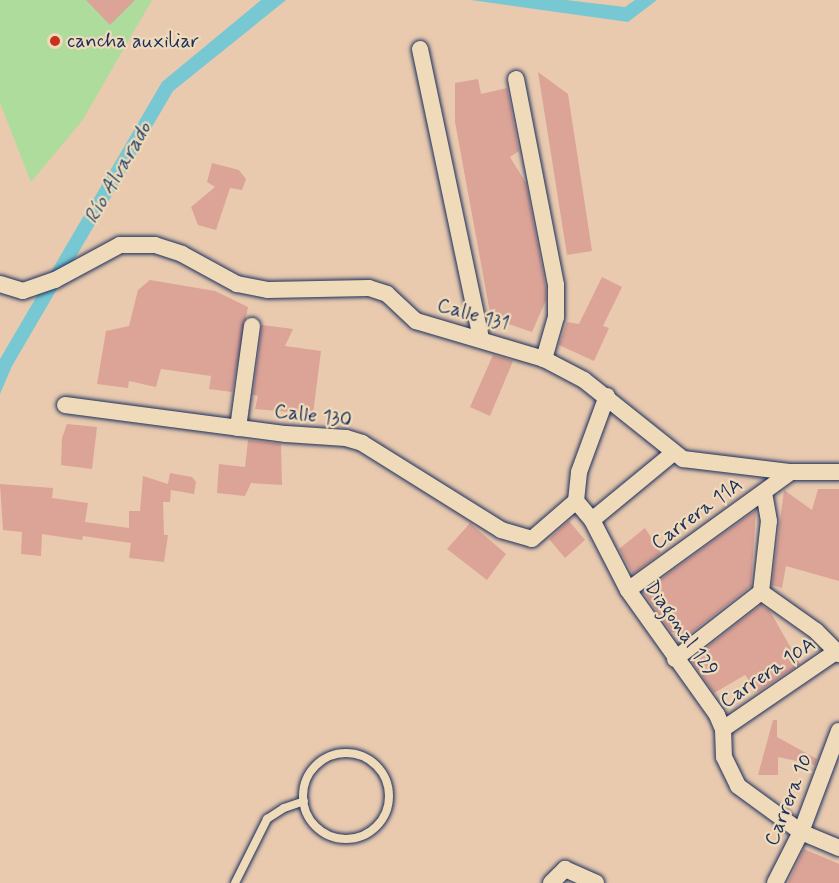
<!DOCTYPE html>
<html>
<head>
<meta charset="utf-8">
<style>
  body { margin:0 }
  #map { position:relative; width:839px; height:883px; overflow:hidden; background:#e9caaf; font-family:Mynerve,sans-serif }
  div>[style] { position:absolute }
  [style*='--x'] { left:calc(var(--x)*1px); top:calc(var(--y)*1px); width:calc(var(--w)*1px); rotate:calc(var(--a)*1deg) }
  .green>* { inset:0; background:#addc9c }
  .water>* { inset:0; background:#77c8d2 }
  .building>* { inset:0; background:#dca397 }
  .roads { filter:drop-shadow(0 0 2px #1b2f5e) drop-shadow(0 0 2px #1b2f5e) }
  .service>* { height:8px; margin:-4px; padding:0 4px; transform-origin:4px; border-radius:4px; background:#efdbb9 }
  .service>.ring { margin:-4px; padding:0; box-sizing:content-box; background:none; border:8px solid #efdbb9; border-radius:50% }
  .minor>* { height:16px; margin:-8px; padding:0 8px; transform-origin:8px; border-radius:8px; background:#efdbb9 }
  .dots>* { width:16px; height:16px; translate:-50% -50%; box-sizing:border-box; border:3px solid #efdbb9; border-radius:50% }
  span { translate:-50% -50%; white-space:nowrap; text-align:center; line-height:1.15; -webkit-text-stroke:4.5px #efdbb9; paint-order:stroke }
  .poi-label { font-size:20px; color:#1b2f5e }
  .left { translate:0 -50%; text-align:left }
  .street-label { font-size:20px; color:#1b2f5e }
  .water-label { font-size:21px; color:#29466f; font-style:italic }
</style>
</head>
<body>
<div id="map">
  <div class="green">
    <div style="clip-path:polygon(0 0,152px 0,82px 121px,31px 182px,0 103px)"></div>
  </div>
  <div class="water">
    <div style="clip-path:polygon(261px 0,286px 0,173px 91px,12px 366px,0 394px,0 359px,162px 82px)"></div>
    <div style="clip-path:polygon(471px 0,566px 0,625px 7px,635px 0,657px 0,628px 22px)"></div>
  </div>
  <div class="building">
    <div style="clip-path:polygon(86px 0,135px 0,110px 25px)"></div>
    <div style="clip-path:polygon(538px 72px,568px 94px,592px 251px,567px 255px)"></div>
    <div style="clip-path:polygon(478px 79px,481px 94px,507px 88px,519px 151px,510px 157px,526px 183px,546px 289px,546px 300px,532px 332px,491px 318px,455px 122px,455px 83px)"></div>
    <div style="clip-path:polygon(212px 163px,239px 170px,246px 179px,242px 190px,230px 188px,216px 230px,198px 225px,191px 207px,215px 187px,207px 182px)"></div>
    <div style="clip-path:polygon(602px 277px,622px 287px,603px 326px,609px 328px,594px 361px,559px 345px,567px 322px,579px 324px)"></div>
    <div style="clip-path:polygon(150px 280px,215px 291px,248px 307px,232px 392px,209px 389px,211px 376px,161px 369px,156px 387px,129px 381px,128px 388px,97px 384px,106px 331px,129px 326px,138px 290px)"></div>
    <div style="clip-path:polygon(262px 325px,293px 329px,285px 346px,321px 351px,313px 414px,255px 409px,258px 396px,253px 395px)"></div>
    <div style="clip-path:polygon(493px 355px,513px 361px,490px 416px,470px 407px)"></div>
    <div style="clip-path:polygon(67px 424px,97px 427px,92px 469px,61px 465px,62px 438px)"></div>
    <div style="clip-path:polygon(248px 440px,281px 444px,282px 485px,251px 483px,245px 496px,217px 493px,219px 464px,245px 467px)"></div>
    <div style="clip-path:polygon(170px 473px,192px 477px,196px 482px,194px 494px,171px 490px,170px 502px,163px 502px,164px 535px,168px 535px,164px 562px,129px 558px,131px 543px,83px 536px,82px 540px,42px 534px,41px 556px,21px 554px,22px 532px,3px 530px,0 484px,53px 488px,52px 498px,88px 503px,85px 522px,129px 528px,129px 511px,140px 511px,143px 476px,168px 484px)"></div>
    <div style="clip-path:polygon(818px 489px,839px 489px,839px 581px,786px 566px,782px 588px,772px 585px,784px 490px,812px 510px)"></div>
    <div style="clip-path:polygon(756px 510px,751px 586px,683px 639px,679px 633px,671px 632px,643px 592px)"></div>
    <div style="clip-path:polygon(569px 521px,585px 540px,565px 558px,549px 539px)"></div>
    <div style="clip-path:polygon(470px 523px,506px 554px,487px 580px,447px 549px)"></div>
    <div style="clip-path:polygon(645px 528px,661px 553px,633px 574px,619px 549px)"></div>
    <div style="clip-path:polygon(761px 605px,770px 611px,800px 664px,758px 692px,745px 675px,714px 693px,691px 660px)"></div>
    <div style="clip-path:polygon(773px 720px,777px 720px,777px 737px,817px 759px,815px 765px,778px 757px,778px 775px,758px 775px)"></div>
    <div style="clip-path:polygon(804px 849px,839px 864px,839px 883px,788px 883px)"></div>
  </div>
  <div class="roads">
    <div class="service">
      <div class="ring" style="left:303px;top:753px;width:78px;height:78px"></div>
      <div style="--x:235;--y:883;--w:72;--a:-63.4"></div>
      <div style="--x:267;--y:819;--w:20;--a:-33"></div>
      <div style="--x:284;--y:808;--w:21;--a:-19"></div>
    </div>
    <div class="minor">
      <div style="--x:420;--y:49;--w:295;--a:78.1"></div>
      <div style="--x:516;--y:79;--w:210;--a:79"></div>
      <div style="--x:556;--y:285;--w:32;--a:90"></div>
      <div style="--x:556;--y:317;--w:44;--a:105.9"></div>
      <div style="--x:0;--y:284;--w:24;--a:17"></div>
      <div style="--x:23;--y:291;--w:34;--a:-19"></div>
      <div style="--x:55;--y:280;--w:74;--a:-28.3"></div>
      <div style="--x:120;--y:245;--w:35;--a:0"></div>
      <div style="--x:155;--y:245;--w:28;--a:18"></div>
      <div style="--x:182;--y:254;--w:63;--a:28.6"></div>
      <div style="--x:237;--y:284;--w:32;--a:11"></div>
      <div style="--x:268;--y:290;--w:101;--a:-1.1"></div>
      <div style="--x:369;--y:288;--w:19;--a:18"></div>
      <div style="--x:387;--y:294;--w:40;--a:43"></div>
      <div style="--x:416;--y:321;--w:134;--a:16.5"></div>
      <div style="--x:544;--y:359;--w:45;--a:27.7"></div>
      <div style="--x:584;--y:380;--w:127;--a:38.6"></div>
      <div style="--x:683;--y:459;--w:109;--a:6.9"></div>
      <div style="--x:791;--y:472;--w:48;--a:0"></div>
      <div style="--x:65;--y:405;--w:223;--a:7.5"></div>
      <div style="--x:286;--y:434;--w:60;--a:3.8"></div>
      <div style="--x:346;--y:438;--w:17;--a:17"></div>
      <div style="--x:362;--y:443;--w:164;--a:32"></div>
      <div style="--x:501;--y:530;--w:32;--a:16"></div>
      <div style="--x:532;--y:539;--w:58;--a:-40.8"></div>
      <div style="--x:576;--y:501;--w:29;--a:-84"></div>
      <div style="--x:579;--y:472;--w:81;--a:-69.8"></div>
      <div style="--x:238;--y:428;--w:103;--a:-82.2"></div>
      <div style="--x:576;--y:501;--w:25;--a:50"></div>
      <div style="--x:592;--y:520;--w:79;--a:62.8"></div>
      <div style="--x:628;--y:590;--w:153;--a:54.5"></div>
      <div style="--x:717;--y:715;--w:15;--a:67"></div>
      <div style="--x:723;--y:729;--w:28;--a:88"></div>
      <div style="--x:724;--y:757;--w:32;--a:64"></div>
      <div style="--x:738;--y:786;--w:78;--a:36.1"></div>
      <div style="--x:801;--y:832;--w:41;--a:22.8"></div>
      <div style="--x:592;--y:520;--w:104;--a:-39.5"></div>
      <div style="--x:628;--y:590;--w:201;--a:-35.9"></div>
      <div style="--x:761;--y:592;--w:67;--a:35.3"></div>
      <div style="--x:816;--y:631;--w:33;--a:45"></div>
      <div style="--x:675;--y:659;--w:109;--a:-37.9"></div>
      <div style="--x:761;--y:592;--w:71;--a:-83.6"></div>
      <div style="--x:769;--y:521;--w:28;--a:-100"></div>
      <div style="--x:723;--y:729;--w:138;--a:-34.4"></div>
      <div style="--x:551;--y:883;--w:20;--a:-45"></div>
      <div style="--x:565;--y:869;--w:34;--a:24"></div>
      <div style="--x:775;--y:883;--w:57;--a:-63"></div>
      <div style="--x:801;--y:832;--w:108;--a:-69.4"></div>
    </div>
  </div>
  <div class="dots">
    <div style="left:55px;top:41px;background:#c8321e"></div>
  </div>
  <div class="poi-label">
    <span class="left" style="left:67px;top:41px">cancha auxiliar</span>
  </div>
  <div class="street-label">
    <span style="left:473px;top:315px;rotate:16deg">Calle 131</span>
    <span style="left:313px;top:416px;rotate:7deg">Calle 130</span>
    <span style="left:697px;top:514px;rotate:-36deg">Carrera 11A</span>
    <span style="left:681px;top:629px;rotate:55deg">Diagonal 129</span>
    <span style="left:768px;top:673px;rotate:-34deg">Carrera 10A</span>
    <span style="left:789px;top:800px;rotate:-68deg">Carrera 10</span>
  </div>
  <div class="water-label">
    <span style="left:118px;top:173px;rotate:-60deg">Río Alvarado</span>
  </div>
</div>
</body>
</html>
